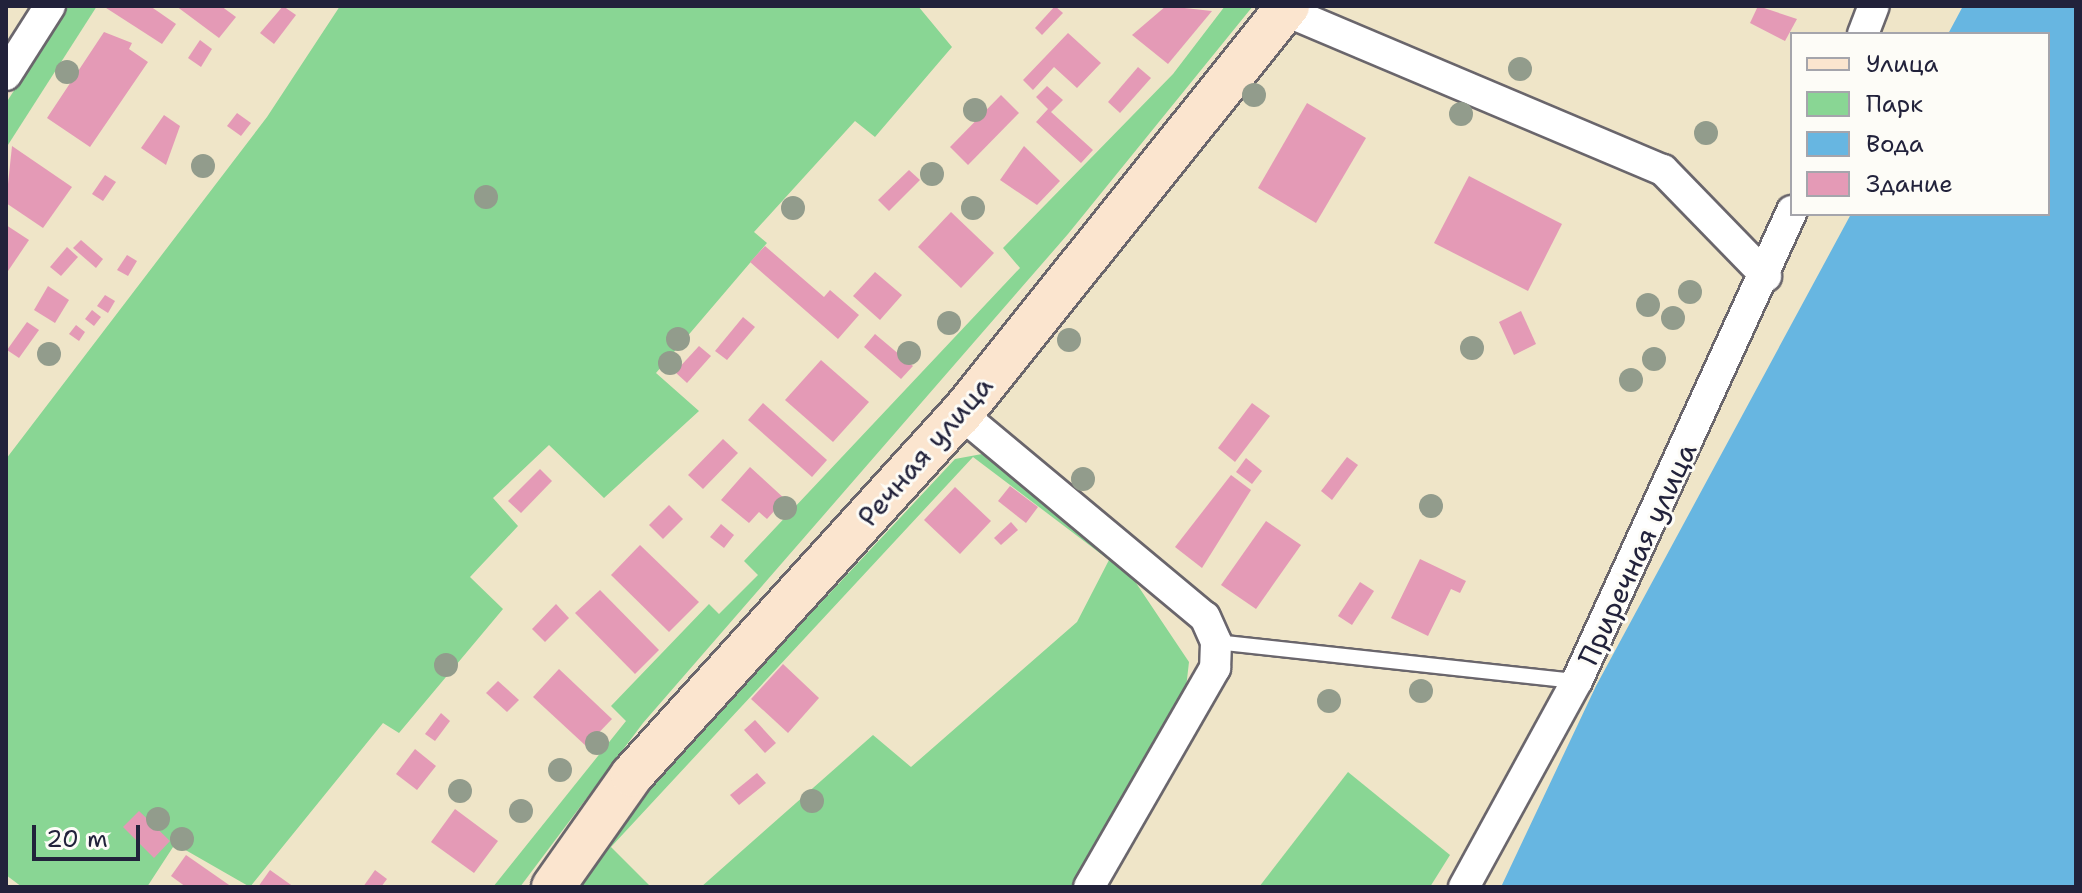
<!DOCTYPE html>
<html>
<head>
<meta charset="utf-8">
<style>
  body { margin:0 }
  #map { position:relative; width:2082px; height:893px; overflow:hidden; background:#efe5c8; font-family:"Shantell Sans",sans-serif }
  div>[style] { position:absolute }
  .green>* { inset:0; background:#89d694 }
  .water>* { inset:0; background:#67b6e1 }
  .building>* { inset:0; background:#e49ab6 }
  .roads { filter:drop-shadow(2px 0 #6a666c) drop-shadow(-2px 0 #6a666c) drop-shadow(0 2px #6a666c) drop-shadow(0 -2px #6a666c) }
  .lane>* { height:14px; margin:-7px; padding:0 7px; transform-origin:7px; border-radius:7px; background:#fff }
  .street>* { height:30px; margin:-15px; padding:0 15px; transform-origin:15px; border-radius:15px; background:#fff }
  .secondary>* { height:42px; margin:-21px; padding:0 21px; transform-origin:21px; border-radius:21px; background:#fbe5cf }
  .trees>* { width:24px; height:24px; margin:-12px; border-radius:50%; background:#929c8c }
  span { translate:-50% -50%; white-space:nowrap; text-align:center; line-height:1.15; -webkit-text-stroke:6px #fdfcf7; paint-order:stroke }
  .street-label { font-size:28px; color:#22223b }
  .frame { position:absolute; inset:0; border:8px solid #22223b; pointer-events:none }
  .legend { position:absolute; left:1790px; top:32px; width:260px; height:184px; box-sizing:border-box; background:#fdfcf7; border:2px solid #a5a5ac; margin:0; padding:10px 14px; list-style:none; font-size:24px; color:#22223b }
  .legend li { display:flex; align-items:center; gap:16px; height:40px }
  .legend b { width:40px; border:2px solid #a5a5ac }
  .scale { position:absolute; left:32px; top:825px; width:108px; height:36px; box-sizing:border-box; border:4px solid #22223b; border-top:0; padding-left:10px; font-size:24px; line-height:28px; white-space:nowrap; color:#22223b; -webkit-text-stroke:6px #fdfcf7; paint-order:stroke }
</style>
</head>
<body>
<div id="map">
  <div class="green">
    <div style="clip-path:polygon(68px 6px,97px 6px,6px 148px,6px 103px)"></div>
    <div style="clip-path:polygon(340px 6px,918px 6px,952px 47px,875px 137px,855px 121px,754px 232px,767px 243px,656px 373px,699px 411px,604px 498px,549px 445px,493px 498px,518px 526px,470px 577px,503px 609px,399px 733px,383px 723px,250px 887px,175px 844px,147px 887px,22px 887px,6px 875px,6px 459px,267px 117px)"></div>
    <div style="clip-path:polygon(1225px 6px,1253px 6px,1068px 234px,643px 723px,520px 887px,493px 887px,626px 721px,611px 706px,709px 604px,719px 614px,758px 575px,744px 561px,1020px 268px,1003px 248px,1173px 74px)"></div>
    <div style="clip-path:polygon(982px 454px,1122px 562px,1189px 662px,1186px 688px,1074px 887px,701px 887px,873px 735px,911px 767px,1077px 622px,1109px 560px,973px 457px,611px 847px,651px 887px,580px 887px,635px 802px,955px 459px)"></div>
    <div style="clip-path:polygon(1348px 772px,1450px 855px,1430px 887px,1259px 887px)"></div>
  </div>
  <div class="water">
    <div style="clip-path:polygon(1963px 6px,2076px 6px,2076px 887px,1501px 887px,1596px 686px,1851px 214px,2048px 214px,2048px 34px,1948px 34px)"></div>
  </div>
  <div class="building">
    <div style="clip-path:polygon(103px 6px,150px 6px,176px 24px,162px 44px)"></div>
    <div style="clip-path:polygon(176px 6px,221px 6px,236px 17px,219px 38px)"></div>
    <div style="clip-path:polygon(283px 6px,296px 15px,274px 44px,260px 33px)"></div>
    <div style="clip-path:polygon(1055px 6px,1063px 13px,1042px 35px,1035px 28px)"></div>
    <div style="clip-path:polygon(1166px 6px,1212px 11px,1168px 64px,1132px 35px)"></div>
    <div style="clip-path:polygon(1758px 6px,1797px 19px,1785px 41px,1750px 23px)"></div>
    <div style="clip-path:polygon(104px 32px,132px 43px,129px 49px,148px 62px,90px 147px,47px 118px)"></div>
    <div style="clip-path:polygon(1068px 33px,1101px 63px,1077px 88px,1054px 67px,1033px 90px,1023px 80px)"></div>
    <div style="clip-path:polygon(200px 40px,212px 49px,201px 67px,188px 58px)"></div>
    <div style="clip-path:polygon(1138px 67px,1151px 78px,1120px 113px,1108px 102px)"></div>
    <div style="clip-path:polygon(1047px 86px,1063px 100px,1051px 112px,1093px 150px,1081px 163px,1036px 122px,1048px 109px,1036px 97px)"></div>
    <div style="clip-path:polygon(1001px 95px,1019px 113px,968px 165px,950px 147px)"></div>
    <div style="clip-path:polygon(1307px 103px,1366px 138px,1316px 223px,1258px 188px)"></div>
    <div style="clip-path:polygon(237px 113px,251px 123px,241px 136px,227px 126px)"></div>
    <div style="clip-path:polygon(164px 115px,180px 126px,166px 165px,141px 148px)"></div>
    <div style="clip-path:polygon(12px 146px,72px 187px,43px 228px,6px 203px)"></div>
    <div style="clip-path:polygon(1024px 146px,1060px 181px,1037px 205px,1000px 180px)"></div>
    <div style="clip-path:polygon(909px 170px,920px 180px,889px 211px,878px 200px)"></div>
    <div style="clip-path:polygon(105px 175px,116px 182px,103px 201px,92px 194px)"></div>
    <div style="clip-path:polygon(1469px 176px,1562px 224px,1528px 291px,1434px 243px)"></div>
    <div style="clip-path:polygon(951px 212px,994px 253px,961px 288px,918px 247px)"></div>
    <div style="clip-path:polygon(6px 225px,29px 240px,6px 274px)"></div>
    <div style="clip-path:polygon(81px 240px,103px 259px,96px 268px,73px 248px)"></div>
    <div style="clip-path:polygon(765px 246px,824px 297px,830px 290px,859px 315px,838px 339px,750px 262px)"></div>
    <div style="clip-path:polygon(67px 247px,78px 257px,61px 276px,50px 267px)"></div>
    <div style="clip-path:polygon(127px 255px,137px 261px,128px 276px,117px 270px)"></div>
    <div style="clip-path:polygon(875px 272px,902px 295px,880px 320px,853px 296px)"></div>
    <div style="clip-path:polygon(48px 286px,69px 300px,55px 323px,34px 310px)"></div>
    <div style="clip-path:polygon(105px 295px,115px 301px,108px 313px,97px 306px)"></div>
    <div style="clip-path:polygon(92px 310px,101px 317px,94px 326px,85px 319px)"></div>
    <div style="clip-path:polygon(1521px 311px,1536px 344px,1514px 355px,1499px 322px)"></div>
    <div style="clip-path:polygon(743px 317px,755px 327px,727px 360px,715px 351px)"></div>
    <div style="clip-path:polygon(27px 322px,39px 330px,19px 358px,7px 350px)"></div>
    <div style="clip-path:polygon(76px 325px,85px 332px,79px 341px,69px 334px)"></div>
    <div style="clip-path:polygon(875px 334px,913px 366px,901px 379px,864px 347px)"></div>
    <div style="clip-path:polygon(699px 346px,711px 356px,687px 383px,675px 372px)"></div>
    <div style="clip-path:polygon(821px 360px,869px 402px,833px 442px,785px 400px)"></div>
    <div style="clip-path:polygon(763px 403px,827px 460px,812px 477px,748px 420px)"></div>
    <div style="clip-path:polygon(1252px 403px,1270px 416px,1235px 462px,1218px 448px)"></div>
    <div style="clip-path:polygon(723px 439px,738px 453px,703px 489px,688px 475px)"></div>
    <div style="clip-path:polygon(1347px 457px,1358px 465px,1332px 500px,1321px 491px)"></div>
    <div style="clip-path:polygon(1246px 458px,1262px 471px,1252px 484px,1236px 472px)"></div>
    <div style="clip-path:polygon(750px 467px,785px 499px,767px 519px,759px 512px,749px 523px,721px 500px)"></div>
    <div style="clip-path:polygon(540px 469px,552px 481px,521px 513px,508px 501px)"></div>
    <div style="clip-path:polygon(1231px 475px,1251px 490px,1202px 568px,1175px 547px)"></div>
    <div style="clip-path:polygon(1010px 486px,1038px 507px,1026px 523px,998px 501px)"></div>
    <div style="clip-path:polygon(955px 487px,991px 521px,960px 554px,924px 520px)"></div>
    <div style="clip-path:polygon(669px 505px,683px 519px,663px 539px,649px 525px)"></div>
    <div style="clip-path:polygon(1266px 521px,1301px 545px,1256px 609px,1221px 585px)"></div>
    <div style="clip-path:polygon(1011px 522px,1018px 530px,1001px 545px,994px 538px)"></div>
    <div style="clip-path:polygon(721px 524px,734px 535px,724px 548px,710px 537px)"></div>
    <div style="clip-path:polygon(640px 545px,699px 602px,669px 632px,611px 575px)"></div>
    <div style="clip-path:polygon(1420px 559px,1466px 581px,1460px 593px,1451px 589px,1428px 636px,1391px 618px)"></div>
    <div style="clip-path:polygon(1360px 582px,1374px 591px,1352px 625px,1338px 616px)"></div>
    <div style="clip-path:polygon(600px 590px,659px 650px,635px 674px,575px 613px)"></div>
    <div style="clip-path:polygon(556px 604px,569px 618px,545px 642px,532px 629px)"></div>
    <div style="clip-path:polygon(783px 664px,819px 698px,788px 733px,751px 699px)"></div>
    <div style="clip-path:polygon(559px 669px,612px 719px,586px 746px,533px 697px)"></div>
    <div style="clip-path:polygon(498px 681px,519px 700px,507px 712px,486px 693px)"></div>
    <div style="clip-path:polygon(441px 713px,450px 721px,435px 741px,425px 734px)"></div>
    <div style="clip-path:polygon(755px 720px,776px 743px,765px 753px,744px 730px)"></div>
    <div style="clip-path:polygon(415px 749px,436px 766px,417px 790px,396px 774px)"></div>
    <div style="clip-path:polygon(757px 773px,766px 783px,739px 805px,730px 795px)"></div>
    <div style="clip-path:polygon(455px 809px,498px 841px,474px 873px,431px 842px)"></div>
    <div style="clip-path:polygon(139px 811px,170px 841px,154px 858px,123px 827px)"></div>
    <div style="clip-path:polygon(186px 855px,232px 887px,186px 887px,171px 876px)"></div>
    <div style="clip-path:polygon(270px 870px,294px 887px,258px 887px)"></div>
    <div style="clip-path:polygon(375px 870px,387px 879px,381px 887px,363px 887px)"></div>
  </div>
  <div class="roads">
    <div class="lane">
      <div style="left:1216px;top:642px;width:363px;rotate:6.2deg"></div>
    </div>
    <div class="street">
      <div style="left:1286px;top:11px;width:409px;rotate:22.9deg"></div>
      <div style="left:1663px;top:170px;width:148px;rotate:45.8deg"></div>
      <div style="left:1863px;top:34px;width:30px;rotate:-69deg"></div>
      <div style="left:6px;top:75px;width:82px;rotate:-57.5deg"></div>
      <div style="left:961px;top:414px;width:317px;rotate:39.8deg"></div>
      <div style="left:1205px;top:617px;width:27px;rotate:66deg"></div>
      <div style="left:1216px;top:642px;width:26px;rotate:92deg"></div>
      <div style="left:1215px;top:668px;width:253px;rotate:119.9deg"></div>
      <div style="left:1464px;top:887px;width:235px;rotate:-61.3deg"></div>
      <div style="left:1577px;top:681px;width:517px;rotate:-65.42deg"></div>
    </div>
    <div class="secondary">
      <div style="left:553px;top:887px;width:137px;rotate:-54.8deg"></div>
      <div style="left:632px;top:775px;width:488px;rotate:-47.7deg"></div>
      <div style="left:961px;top:414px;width:523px;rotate:-51.29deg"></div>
    </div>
  </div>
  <div class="trees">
    <div style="left:1520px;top:69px"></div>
    <div style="left:67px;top:72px"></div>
    <div style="left:1254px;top:95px"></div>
    <div style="left:975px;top:110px"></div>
    <div style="left:1461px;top:114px"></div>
    <div style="left:1706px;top:133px"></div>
    <div style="left:203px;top:166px"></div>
    <div style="left:932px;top:174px"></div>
    <div style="left:486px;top:197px"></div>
    <div style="left:793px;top:208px"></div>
    <div style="left:973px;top:208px"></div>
    <div style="left:1690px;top:292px"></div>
    <div style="left:1648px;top:305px"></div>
    <div style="left:1673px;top:318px"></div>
    <div style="left:949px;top:323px"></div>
    <div style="left:678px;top:339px"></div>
    <div style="left:1069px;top:340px"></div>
    <div style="left:1472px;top:348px"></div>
    <div style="left:909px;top:353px"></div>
    <div style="left:49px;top:354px"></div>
    <div style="left:1654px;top:359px"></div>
    <div style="left:670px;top:363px"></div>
    <div style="left:1631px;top:380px"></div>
    <div style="left:1083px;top:479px"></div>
    <div style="left:1431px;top:506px"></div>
    <div style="left:785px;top:508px"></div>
    <div style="left:446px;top:665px"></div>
    <div style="left:1421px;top:691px"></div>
    <div style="left:1329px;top:701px"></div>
    <div style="left:597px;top:743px"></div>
    <div style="left:560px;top:770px"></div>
    <div style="left:460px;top:791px"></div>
    <div style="left:812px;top:801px"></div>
    <div style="left:521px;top:811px"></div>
    <div style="left:158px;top:819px"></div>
    <div style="left:182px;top:839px"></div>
  </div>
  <div class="street-label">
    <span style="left:925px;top:451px;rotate:-49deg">Речная улица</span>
    <span style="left:1637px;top:554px;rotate:-65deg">Приречная улица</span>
  </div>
  <div class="frame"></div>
  <ul class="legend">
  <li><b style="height:10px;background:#fbe5cf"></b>Улица</li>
  <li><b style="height:22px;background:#89d694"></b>Парк</li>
  <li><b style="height:22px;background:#67b6e1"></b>Вода</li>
  <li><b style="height:22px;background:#e49ab6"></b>Здание</li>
  </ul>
  <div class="scale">20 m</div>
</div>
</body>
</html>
